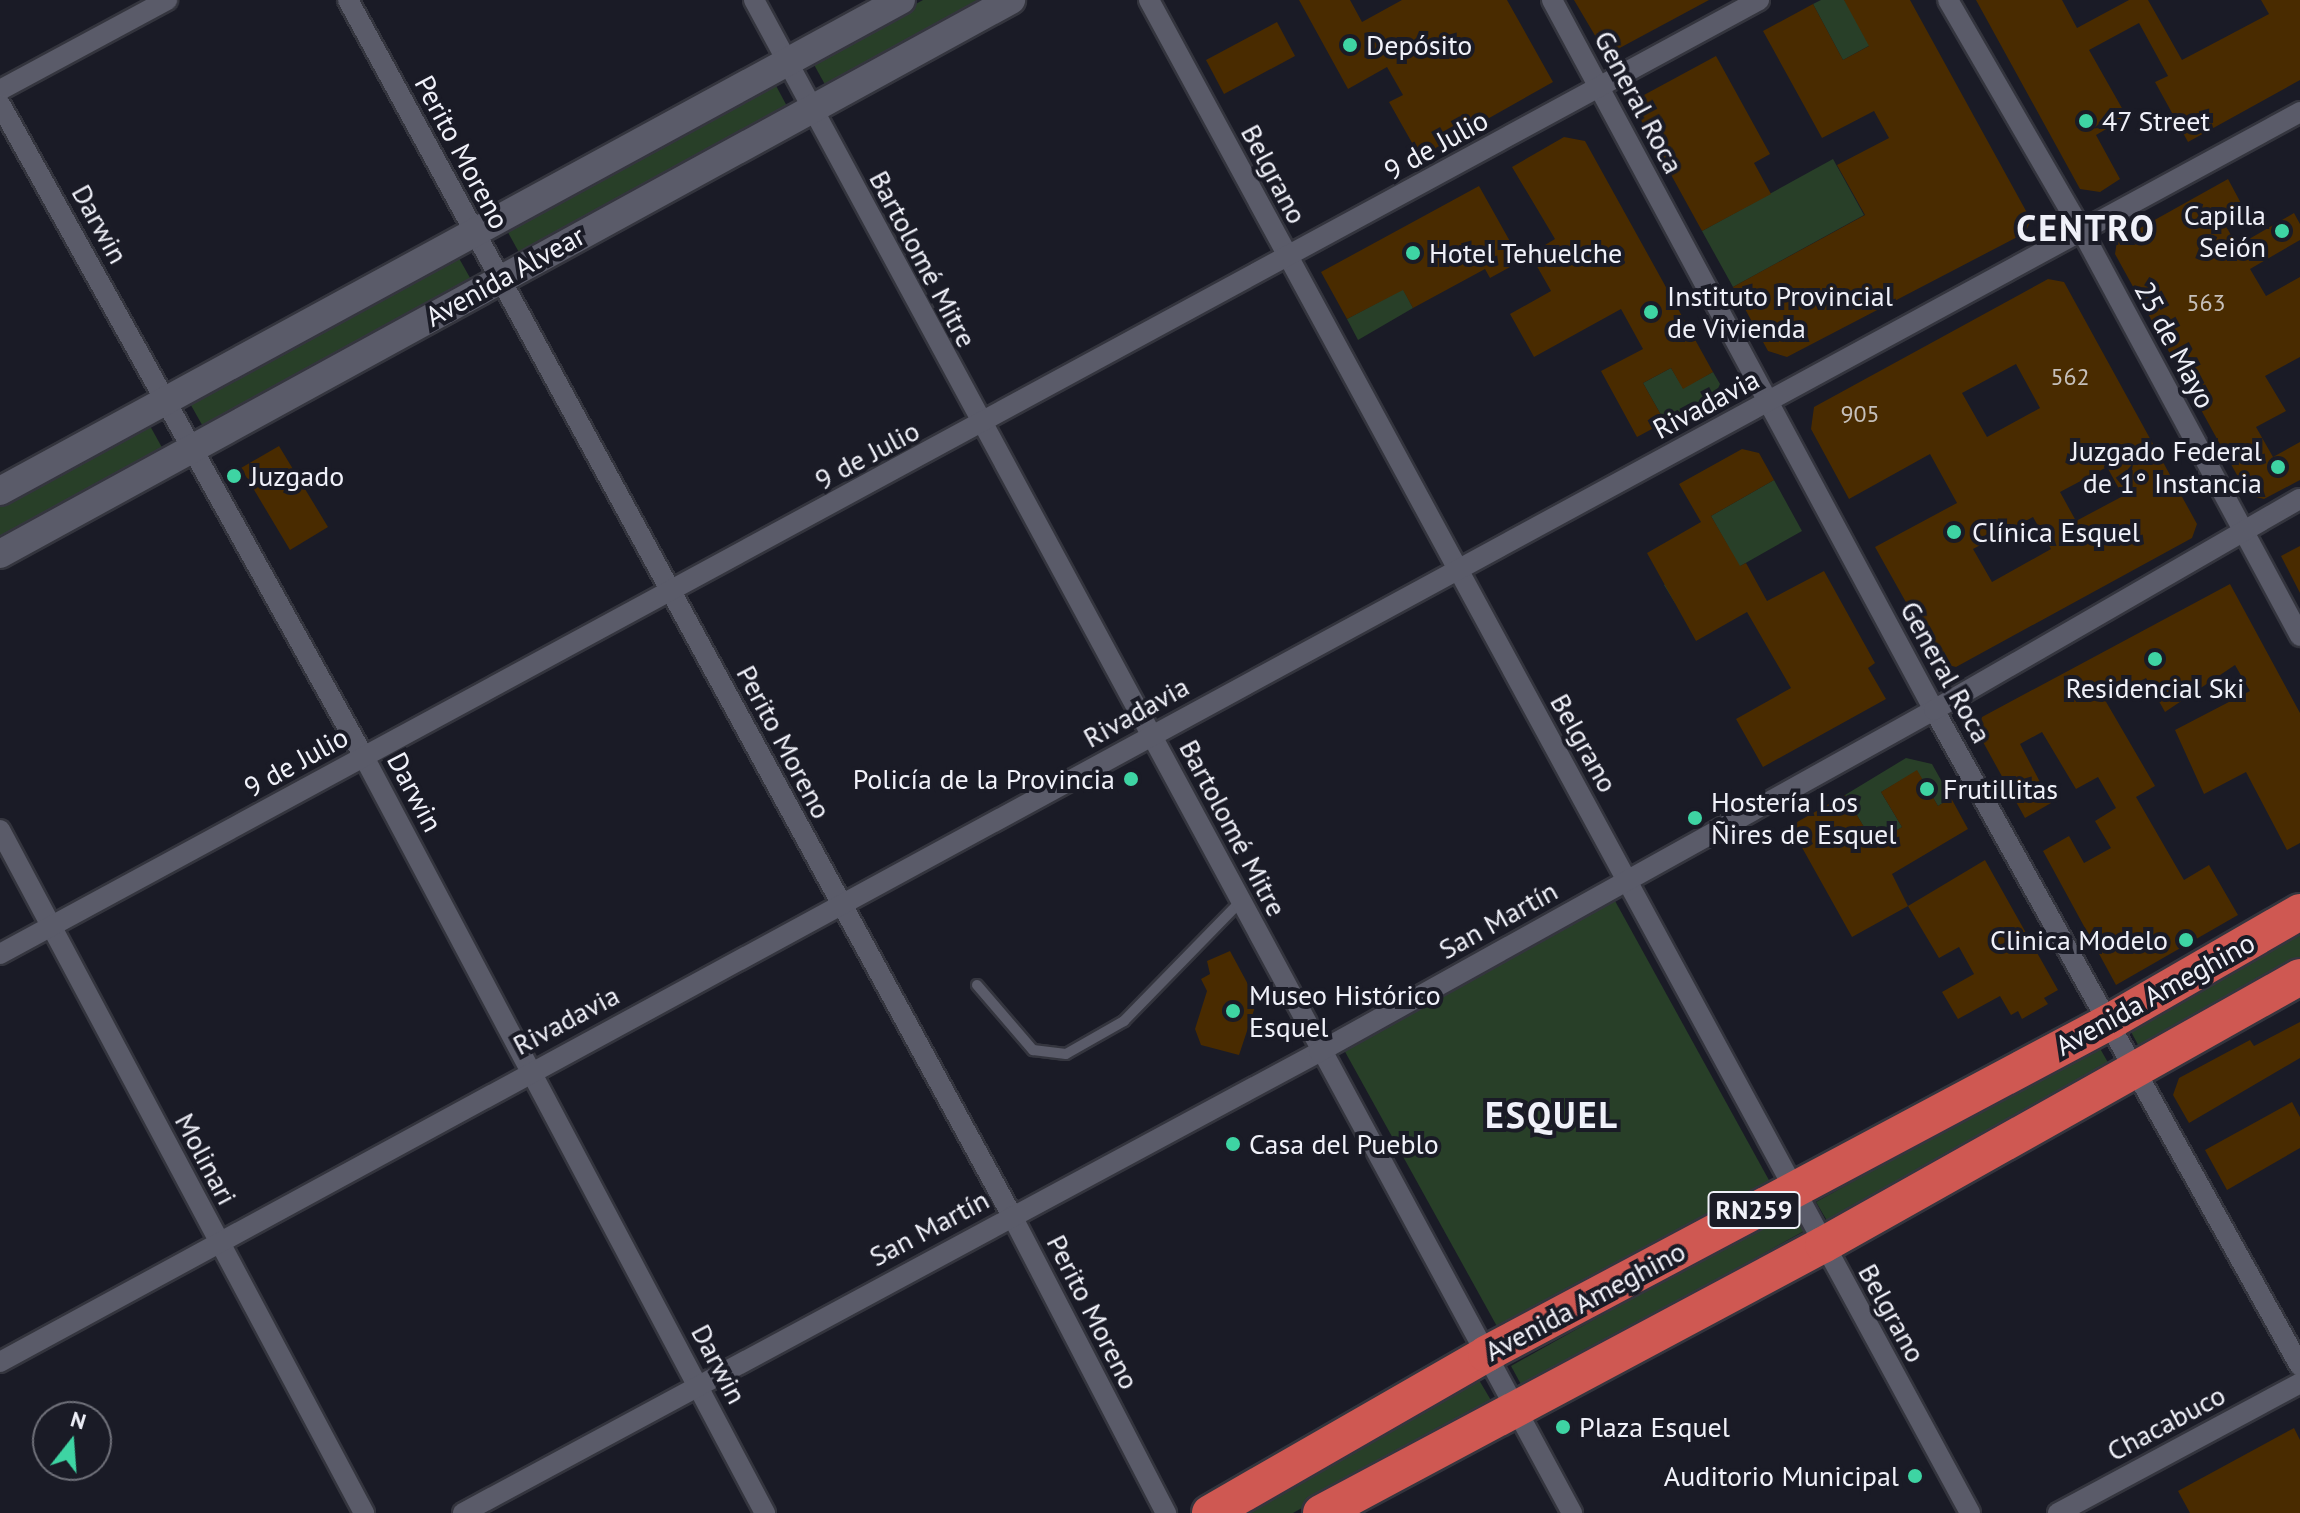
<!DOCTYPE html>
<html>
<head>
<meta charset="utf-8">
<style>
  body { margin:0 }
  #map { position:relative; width:2300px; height:1513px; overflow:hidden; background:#1a1b26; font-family:"PT Sans",sans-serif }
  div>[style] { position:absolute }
  .green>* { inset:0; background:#283f28 }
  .building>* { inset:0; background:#492b00 }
  .roads { filter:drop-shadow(2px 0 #34353e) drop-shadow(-2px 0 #34353e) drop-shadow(0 2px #34353e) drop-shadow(0 -2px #34353e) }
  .lane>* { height:10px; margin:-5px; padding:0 5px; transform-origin:5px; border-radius:5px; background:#5a5b69 }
  .street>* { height:20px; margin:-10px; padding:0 10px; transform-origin:10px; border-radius:10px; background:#5a5b69 }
  .secondary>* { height:28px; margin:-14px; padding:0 14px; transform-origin:14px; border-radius:14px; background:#5a5b69 }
  .highway>* { height:36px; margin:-18px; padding:0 18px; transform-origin:18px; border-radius:18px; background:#cf5852 }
  .dots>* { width:22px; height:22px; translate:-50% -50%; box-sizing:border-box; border:4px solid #1a1b26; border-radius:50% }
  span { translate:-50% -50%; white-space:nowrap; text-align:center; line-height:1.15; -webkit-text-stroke:8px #1a1b26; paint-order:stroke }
  .number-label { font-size:24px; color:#c6c0bb }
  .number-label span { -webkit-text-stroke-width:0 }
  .shield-label span { padding:2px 6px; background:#1a1b26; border:2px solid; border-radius:6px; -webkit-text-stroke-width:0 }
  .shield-label { font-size:26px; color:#f0f1f9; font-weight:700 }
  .poi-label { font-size:28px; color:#f0f1f9 }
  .left { translate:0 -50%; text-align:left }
  .right { translate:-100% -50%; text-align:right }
  .street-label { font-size:28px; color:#f0f1f9 }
  .district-label { font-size:36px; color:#f0f1f9; font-weight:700; letter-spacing:2px }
  .north { position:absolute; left:32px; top:1401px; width:80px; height:80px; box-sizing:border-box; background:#1a1b26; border:2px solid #70717a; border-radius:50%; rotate:17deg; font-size:22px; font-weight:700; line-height:32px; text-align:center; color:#f0f1f9 }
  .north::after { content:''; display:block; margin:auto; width:28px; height:36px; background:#3ed4a3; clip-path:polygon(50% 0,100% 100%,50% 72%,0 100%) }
</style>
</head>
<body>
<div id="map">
  <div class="green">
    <div style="clip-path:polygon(923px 0,994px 0,828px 90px,812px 61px)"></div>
    <div style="clip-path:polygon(1821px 0,1844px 0,1885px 37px,1843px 60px,1813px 4px)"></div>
    <div style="clip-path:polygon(773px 80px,789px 110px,521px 256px,505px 227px)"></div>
    <div style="clip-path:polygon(1833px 159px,1864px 215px,1733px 287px,1702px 231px)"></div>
    <div style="clip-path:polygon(456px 253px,473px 283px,205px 430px,188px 400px)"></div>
    <div style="clip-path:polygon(1403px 289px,1413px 308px,1358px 340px,1347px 319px)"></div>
    <div style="clip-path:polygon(1671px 368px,1683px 388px,1713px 372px,1720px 384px,1715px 395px,1665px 422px,1643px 383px)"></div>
    <div style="clip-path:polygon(149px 424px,165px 453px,0 544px,0 505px)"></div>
    <div style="clip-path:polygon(1774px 480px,1802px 531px,1675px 603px,1664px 585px,1729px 548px,1711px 516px)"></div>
    <div style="clip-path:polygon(1906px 758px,1932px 764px,1951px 798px,1938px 806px,1917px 771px,1881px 792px,1902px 827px,1874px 844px,1845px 795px)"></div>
    <div style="clip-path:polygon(1609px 890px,1770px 1182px,1499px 1330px,1338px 1039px)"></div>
    <div style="clip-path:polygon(2300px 935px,2300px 963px,2142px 1052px,2130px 1030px)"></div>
    <div style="clip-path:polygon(2098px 1045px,2110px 1066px,1829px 1224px,1816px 1202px)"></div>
    <div style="clip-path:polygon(1791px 1209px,1804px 1231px,1523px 1388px,1511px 1366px)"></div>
    <div style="clip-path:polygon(1479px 1380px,1492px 1402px,1293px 1513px,1242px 1513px)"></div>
  </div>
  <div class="building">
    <div style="clip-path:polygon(1299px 0,1350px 0,1362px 22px,1402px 0,1507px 0,1553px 82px,1420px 157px,1389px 102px,1403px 95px,1387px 67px,1348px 89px)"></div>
    <div style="clip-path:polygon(1574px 0,1709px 0,1616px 50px,1600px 44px)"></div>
    <div style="clip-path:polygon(1844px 0,1910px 0,2031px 220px,2025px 233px,1787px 357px,1768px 351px,1733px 287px,1865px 215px,1837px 165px,1889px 138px,1874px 111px,1822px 138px,1763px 31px,1813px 4px,1843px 60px,1869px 46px)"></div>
    <div style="clip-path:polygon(1976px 0,2062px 0,2077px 28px,2129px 0,2148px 0,2182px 60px,2269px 14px,2261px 0,2300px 0,2300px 80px,2188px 142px,2155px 82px,2168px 76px,2139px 23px,2089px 50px,2127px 117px,2096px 135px,2120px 179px,2100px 192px,2080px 189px)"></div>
    <div style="clip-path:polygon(1277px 22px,1295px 56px,1224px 94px,1206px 60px)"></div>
    <div style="clip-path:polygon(1716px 56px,1770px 154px,1754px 163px,1771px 194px,1702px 231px,1631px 102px)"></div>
    <div style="clip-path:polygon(1564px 137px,1585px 141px,1713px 372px,1683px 389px,1671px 368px,1643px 383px,1665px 422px,1637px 437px,1601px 371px,1643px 349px,1621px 309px,1534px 357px,1510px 314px,1551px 291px,1530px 254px,1555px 239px,1512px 167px)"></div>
    <div style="clip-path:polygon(2228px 179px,2243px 207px,2222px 219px,2237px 246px,2294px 213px,2300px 224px,2300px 240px,2250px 269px,2266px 296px,2300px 277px,2300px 357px,2265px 376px,2286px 411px,2256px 427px,2273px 457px,2300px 442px,2300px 480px,2264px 499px,2248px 495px,2115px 254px,2117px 241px)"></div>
    <div style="clip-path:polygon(1479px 186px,1521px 261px,1490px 278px,1485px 269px,1413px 308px,1403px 290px,1347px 319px,1321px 272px)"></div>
    <div style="clip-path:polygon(evenodd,2048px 279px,2064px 282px,2197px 524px,2192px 538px,1956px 667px,1940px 663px,1875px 547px,1957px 503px,1930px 454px,1849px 499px,1811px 429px,1814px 407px,2048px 279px,2016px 364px,2040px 408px,1987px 437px,1962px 393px,2016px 364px,2048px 279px,2107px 467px,2123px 496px,2076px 521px,2060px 492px,2107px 467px,2048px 279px,2033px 517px,2051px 549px,1992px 582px,1973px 549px,2033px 517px)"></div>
    <div style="clip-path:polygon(279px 446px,328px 527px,290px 550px,241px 468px)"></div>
    <div style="clip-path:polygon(1742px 449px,1759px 453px,1774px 480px,1711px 516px,1740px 566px,1746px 563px,1767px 601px,1824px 571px,1875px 663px,1868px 668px,1886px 699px,1763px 767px,1736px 719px,1791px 688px,1747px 612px,1696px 641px,1647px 553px,1701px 522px,1679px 484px)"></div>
    <div style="clip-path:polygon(2300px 546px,2300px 593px,2281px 556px)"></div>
    <div style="clip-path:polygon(2230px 584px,2300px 713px,2300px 843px,2287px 850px,2246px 772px,2204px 794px,2175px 730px,2250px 691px,2235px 665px,2165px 712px,2146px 678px,2105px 700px,2155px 786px,2136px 797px,2184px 880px,2209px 865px,2238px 915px,2116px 985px,2043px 851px,2069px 836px,2084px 863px,2111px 848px,2095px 821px,2116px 808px,2098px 777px,2076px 789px,2042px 732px,2020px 744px,2051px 803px,2025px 818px,1978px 733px,1982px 717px)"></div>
    <div style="clip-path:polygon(1917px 770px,1938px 806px,1951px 798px,1968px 829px,1892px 874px,1908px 906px,1852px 937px,1790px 826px,1845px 795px,1874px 844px,1902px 827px,1881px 792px)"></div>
    <div style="clip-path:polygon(1985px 860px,2058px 990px,2044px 998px,2048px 1004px,2022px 1019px,2018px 1011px,2011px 1015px,2000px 996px,1958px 1019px,1942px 992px,1974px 974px,1959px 947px,1939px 958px,1908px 906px)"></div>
    <div style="clip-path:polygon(1230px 951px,1257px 1001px,1239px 1055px,1201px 1045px,1195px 1029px,1207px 991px,1201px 979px,1210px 974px,1207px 961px)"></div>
    <div style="clip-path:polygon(2300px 1022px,2300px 1058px,2189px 1123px,2173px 1095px,2179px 1078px,2250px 1040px,2254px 1046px)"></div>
    <div style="clip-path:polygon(2292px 1102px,2300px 1117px,2300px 1148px,2227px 1190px,2205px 1150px)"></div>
    <div style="clip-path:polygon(2294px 1428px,2300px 1440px,2300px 1513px,2190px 1513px,2178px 1491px)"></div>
  </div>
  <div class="roads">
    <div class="lane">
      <div style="left:977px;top:985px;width:86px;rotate:49.3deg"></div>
      <div style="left:1033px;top:1050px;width:33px;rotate:7deg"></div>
      <div style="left:1066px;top:1054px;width:67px;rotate:-29.6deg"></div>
      <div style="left:1124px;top:1021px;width:166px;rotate:-45.7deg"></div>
    </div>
    <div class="street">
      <div style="left:348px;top:0;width:1385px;rotate:61.36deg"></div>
      <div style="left:1012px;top:1216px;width:335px;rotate:62.6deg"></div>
      <div style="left:754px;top:0;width:1720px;rotate:61.6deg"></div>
      <div style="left:1149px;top:0;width:1721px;rotate:61.51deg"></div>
      <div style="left:1552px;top:0;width:806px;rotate:61.72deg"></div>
      <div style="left:1934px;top:710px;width:751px;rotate:60.84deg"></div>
      <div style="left:1948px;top:0;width:267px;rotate:59.9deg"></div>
      <div style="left:2082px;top:231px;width:460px;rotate:61.7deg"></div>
      <div style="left:0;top:90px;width:190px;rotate:-28.3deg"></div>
      <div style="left:0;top:104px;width:748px;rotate:60.86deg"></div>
      <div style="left:364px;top:757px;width:856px;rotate:62.06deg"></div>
      <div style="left:0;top:830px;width:774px;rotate:61.94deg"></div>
      <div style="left:0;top:954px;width:2001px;rotate:-28.47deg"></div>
      <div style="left:0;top:1362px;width:2618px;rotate:-28.52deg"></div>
      <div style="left:463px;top:1513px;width:972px;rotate:-28.3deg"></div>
      <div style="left:1319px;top:1052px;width:704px;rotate:-29.08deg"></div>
      <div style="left:1934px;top:710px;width:422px;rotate:-30deg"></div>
      <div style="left:2058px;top:1513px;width:275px;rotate:-28.2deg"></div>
    </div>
    <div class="secondary">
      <div style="left:0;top:491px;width:1026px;rotate:-28.59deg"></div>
      <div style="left:0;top:554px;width:1153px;rotate:-28.72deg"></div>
    </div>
    <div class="highway">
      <div style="left:1210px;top:1513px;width:319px;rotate:-29.9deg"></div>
      <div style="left:1486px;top:1354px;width:708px;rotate:-28.05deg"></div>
      <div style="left:2111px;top:1021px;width:218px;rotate:-30deg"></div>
      <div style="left:1321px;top:1513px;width:569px;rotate:-28.1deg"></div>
      <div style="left:1823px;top:1245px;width:547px;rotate:-29.33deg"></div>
    </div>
  </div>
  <div class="dots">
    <div style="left:1350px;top:45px;background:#3ed4a3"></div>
    <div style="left:2086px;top:121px;background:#3ed4a3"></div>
    <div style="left:2282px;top:231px;background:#3ed4a3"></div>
    <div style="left:1413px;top:253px;background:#3ed4a3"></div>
    <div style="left:1651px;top:312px;background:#3ed4a3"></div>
    <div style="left:2278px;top:467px;background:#3ed4a3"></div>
    <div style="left:234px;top:476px;background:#3ed4a3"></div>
    <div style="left:1954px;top:532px;background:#3ed4a3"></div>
    <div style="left:2155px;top:659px;background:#3ed4a3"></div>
    <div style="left:1131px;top:779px;background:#3ed4a3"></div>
    <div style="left:1927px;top:789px;background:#3ed4a3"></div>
    <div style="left:1695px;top:818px;background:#3ed4a3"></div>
    <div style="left:2186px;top:940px;background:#3ed4a3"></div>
    <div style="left:1233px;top:1011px;background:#3ed4a3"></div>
    <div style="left:1233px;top:1144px;background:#3ed4a3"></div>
    <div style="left:1563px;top:1427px;background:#3ed4a3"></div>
    <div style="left:1915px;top:1476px;background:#3ed4a3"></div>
  </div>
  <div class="number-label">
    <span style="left:2206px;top:303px">563</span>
    <span style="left:2070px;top:377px">562</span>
    <span style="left:1860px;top:414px">905</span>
  </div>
  <div class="shield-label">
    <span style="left:1754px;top:1210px">RN259</span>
  </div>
  <div class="poi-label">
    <span class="left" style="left:1366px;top:45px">Depósito</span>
    <span class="left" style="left:2102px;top:121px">47 Street</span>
    <span class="right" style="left:2266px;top:231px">Capilla<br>Seión</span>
    <span class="left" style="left:1429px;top:253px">Hotel Tehuelche</span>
    <span class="left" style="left:1667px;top:312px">Instituto Provincial<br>de Vivienda</span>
    <span class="right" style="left:2262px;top:467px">Juzgado Federal<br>de 1° Instancia</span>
    <span class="left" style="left:250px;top:476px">Juzgado</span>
    <span class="left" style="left:1972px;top:532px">Clínica Esquel</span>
    <span style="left:2155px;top:688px">Residencial Ski</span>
    <span class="right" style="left:1115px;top:779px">Policía de la Provincia</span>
    <span class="left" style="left:1943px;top:789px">Frutillitas</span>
    <span class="left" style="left:1711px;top:818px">Hostería Los<br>Ñires de Esquel</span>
    <span class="right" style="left:2168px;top:940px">Clinica Modelo</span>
    <span class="left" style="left:1249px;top:1011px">Museo Histórico<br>Esquel</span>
    <span class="left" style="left:1249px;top:1144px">Casa del Pueblo</span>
    <span class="left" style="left:1579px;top:1427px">Plaza Esquel</span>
    <span class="right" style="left:1899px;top:1476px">Auditorio Municipal</span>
  </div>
  <div class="street-label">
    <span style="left:1639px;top:102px;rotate:62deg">General Roca</span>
    <span style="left:1436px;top:145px;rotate:-29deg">9 de Julio</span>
    <span style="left:462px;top:152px;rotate:62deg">Perito Moreno</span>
    <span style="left:1274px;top:174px;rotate:62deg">Belgrano</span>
    <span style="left:100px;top:224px;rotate:61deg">Darwin</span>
    <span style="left:923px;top:259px;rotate:62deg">Bartolomé Mitre</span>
    <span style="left:505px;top:276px;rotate:-29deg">Avenida Alvear</span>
    <span style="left:2175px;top:345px;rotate:62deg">25 de Mayo</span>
    <span style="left:1706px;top:404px;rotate:-28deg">Rivadavia</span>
    <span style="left:867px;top:455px;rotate:-28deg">9 de Julio</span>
    <span style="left:1946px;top:672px;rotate:61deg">General Roca</span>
    <span style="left:1136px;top:712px;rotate:-29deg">Rivadavia</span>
    <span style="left:784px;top:742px;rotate:62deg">Perito Moreno</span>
    <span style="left:1584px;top:743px;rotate:61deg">Belgrano</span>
    <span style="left:296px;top:762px;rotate:-29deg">9 de Julio</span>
    <span style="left:415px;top:792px;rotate:62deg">Darwin</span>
    <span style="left:1233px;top:828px;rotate:62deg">Bartolomé Mitre</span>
    <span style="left:1498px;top:920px;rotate:-29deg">San Martín</span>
    <span style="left:2155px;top:994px;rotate:-29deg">Avenida Ameghino</span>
    <span style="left:566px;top:1020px;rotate:-28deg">Rivadavia</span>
    <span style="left:206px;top:1159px;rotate:62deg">Molinari</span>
    <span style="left:929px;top:1228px;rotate:-28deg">San Martín</span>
    <span style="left:1585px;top:1301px;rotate:-28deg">Avenida Ameghino</span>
    <span style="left:1093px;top:1312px;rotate:63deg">Perito Moreno</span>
    <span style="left:1892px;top:1313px;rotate:61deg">Belgrano</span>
    <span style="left:719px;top:1364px;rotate:62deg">Darwin</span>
    <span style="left:2166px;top:1423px;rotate:-28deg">Chacabuco</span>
  </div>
  <div class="district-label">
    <span style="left:2086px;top:228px">CENTRO</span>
    <span style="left:1552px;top:1115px">ESQUEL</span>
  </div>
  <div class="north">N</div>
</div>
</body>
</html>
